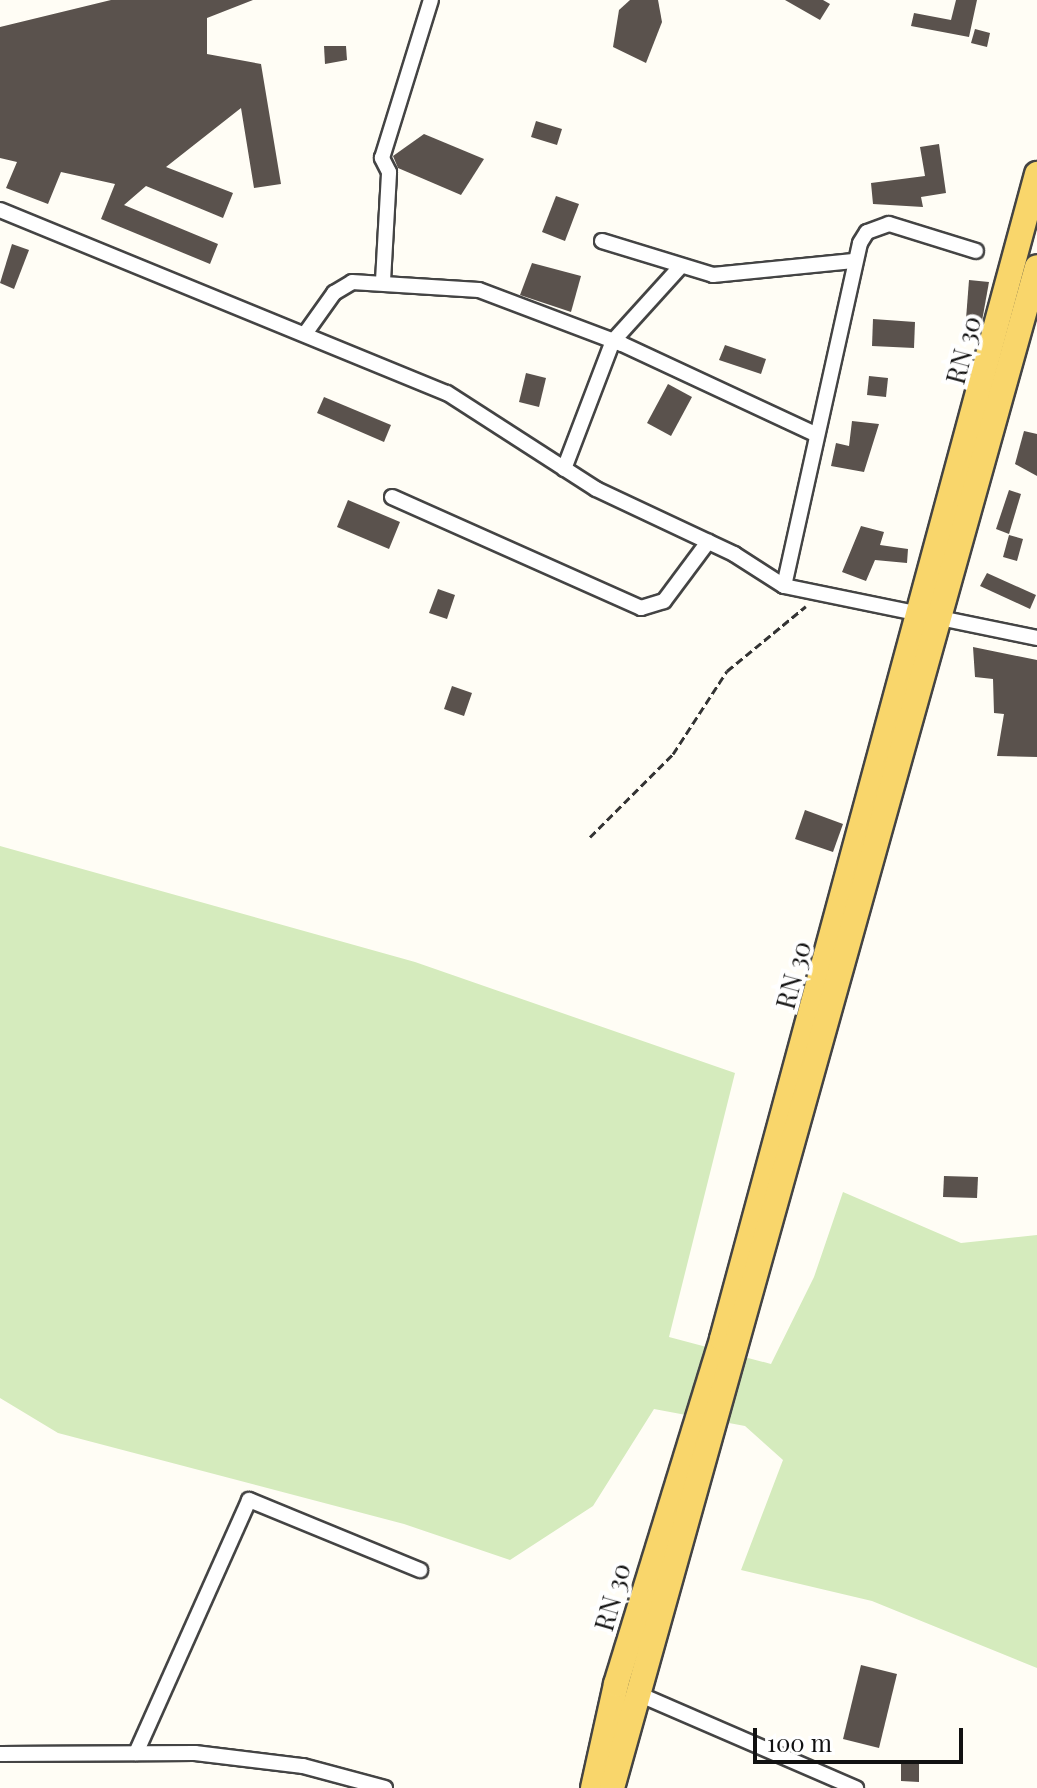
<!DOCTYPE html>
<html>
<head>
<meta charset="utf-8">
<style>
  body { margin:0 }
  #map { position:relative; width:1037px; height:1788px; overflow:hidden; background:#fffdf5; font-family:"Playfair Display",serif }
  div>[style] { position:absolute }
  .green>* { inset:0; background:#d5ebbd }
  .building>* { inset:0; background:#5a524d }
  .path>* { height:3px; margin-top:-1.5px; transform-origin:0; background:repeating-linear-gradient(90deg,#333 0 8px,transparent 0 12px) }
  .roads { filter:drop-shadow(2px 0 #444) drop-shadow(-2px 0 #444) drop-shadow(0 2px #444) drop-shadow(0 -2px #444) }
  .street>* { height:14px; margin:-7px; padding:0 7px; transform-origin:7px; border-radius:7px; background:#fff }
  .primary>* { height:24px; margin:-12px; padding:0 12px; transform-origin:12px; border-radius:12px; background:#f9d66b }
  span { translate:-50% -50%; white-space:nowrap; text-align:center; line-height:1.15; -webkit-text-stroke:8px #fff; paint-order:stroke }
  .street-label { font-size:26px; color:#111 }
  .scale { position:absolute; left:753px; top:1728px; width:210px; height:36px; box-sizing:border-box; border:4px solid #111; border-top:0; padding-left:10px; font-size:24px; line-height:28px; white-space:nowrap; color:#111; -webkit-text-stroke:6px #fff; paint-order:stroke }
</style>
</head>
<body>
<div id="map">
  <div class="green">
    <div style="clip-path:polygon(0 846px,415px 962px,735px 1073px,669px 1337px,771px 1364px,814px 1277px,843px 1192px,961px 1243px,1037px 1235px,1037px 1668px,872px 1601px,741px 1570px,783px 1460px,745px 1426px,654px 1409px,593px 1506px,510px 1560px,404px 1524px,58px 1433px,0 1398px)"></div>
  </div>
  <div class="building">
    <div style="clip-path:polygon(111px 0,253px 0,207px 18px,207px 54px,261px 64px,281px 184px,254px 188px,241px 108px,166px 167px,233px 193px,223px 218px,146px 186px,124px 205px,218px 244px,210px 264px,101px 219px,115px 184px,61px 172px,48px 204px,6px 188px,17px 162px,0 158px,0 27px)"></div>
    <div style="clip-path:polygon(630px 0,658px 0,662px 22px,646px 63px,613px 47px,619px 10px)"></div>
    <div style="clip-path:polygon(785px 0,823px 0,830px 4px,820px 20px)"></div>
    <div style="clip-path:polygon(956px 0,977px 0,969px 37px,911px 26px,914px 13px,951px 20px)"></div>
    <div style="clip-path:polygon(975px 29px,990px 33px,987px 47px,971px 43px)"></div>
    <div style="clip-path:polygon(324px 46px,346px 46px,347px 60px,325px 64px)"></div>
    <div style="clip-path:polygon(536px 121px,562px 129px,557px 145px,531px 137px)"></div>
    <div style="clip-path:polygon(424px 134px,484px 159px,461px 195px,398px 168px,393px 156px)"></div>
    <div style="clip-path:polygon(939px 144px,946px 193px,921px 197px,923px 207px,873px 204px,871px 183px,925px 176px,920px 147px)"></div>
    <div style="clip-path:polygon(556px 196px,579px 204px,565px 241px,542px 232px)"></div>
    <div style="clip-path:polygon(12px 244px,29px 250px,14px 289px,0 283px)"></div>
    <div style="clip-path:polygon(532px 263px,581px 276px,571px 312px,520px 295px)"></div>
    <div style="clip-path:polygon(969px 280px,989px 282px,982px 321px,966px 319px)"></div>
    <div style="clip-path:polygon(873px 319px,915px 322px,914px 348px,872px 346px)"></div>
    <div style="clip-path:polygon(725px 345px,766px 359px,761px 374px,719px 360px)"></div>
    <div style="clip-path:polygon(526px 373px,546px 378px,539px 407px,519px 402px)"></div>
    <div style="clip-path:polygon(869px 376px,888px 378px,886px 397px,867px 395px)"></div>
    <div style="clip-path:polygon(668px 384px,692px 397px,671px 436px,647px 423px)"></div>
    <div style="clip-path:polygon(324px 397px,391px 425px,384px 442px,317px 413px)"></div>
    <div style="clip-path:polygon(852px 421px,879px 424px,864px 472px,831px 466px,836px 443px,849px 446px)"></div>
    <div style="clip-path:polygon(1024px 431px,1037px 434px,1037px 476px,1015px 464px)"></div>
    <div style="clip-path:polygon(1009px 490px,1021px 494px,1009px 534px,996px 529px)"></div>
    <div style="clip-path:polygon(348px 500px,400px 522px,389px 549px,337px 527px)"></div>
    <div style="clip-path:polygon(861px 526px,884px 532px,880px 545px,908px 549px,907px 563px,875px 560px,866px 581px,842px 572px)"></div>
    <div style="clip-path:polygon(1009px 535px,1023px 539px,1017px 561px,1003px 557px)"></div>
    <div style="clip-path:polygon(987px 573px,1036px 595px,1030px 609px,980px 586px)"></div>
    <div style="clip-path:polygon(438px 589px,455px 595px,447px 619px,429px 613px)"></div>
    <div style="clip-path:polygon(973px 647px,1037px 660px,1037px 757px,997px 756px,1004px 714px,994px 713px,993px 679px,975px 677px)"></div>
    <div style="clip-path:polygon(452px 686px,472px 693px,464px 716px,444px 709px)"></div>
    <div style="clip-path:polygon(805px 810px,843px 824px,833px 852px,795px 839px)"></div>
    <div style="clip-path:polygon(944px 1176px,978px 1177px,977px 1198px,943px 1197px)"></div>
    <div style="clip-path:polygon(861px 1665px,897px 1674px,879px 1748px,843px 1739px)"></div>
    <div style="clip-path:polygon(901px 1760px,919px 1761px,919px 1782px,901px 1781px)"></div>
  </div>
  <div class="path">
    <div style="left:590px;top:837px;width:117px;rotate:-45deg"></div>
    <div style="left:673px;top:754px;width:99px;rotate:-57deg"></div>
    <div style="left:727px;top:671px;width:102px;rotate:-39.4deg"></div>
  </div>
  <div class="roads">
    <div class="street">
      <div style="left:0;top:210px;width:483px;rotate:22.3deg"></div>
      <div style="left:447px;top:393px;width:177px;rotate:32.8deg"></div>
      <div style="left:596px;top:489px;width:153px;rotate:25.2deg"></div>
      <div style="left:734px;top:554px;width:59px;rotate:32.6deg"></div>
      <div style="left:784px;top:586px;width:258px;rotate:11.6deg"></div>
      <div style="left:602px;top:241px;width:116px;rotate:17deg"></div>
      <div style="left:713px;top:275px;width:141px;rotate:-5.7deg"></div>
      <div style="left:383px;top:281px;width:109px;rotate:-86.8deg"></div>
      <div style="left:389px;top:172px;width:16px;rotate:-117deg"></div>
      <div style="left:382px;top:158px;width:165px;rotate:-72.8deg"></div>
      <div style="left:307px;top:331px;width:47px;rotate:-54.6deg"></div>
      <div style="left:334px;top:293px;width:21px;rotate:-31deg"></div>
      <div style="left:352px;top:282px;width:127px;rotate:3.6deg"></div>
      <div style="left:479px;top:290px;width:153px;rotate:20.7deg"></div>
      <div style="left:622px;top:344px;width:211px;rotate:25deg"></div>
      <div style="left:564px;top:469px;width:137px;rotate:-69.1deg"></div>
      <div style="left:613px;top:341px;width:100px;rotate:-47.8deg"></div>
      <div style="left:392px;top:497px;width:273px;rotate:24deg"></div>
      <div style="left:641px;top:608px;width:24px;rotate:-17deg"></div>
      <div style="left:664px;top:601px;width:74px;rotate:-53.3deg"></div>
      <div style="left:784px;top:586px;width:351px;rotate:-77.5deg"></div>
      <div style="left:860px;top:243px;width:13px;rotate:-58deg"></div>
      <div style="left:867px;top:232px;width:23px;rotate:-20deg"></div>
      <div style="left:889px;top:224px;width:91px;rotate:17.2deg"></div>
      <div style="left:636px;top:1693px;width:240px;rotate:23.4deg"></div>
      <div style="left:136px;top:1753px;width:277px;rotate:-65.9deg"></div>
      <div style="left:249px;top:1500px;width:185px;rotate:22.3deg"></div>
      <div style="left:0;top:1754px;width:195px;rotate:-0.3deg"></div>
      <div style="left:195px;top:1753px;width:109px;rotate:6.9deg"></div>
      <div style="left:303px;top:1766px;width:85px;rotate:15deg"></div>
    </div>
    <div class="primary">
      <div style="left:593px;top:1788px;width:107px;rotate:-77.5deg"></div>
      <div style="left:616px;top:1684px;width:361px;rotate:-72.9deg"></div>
      <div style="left:722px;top:1339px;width:1207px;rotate:-74.87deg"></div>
      <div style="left:612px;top:1788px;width:1579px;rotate:-74.39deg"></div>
    </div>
  </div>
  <div class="street-label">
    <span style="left:963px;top:350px;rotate:-75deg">RN 30</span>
    <span style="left:793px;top:975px;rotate:-75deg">RN 30</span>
    <span style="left:612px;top:1597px;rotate:-74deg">RN 30</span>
  </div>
  <div class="scale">100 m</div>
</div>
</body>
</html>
